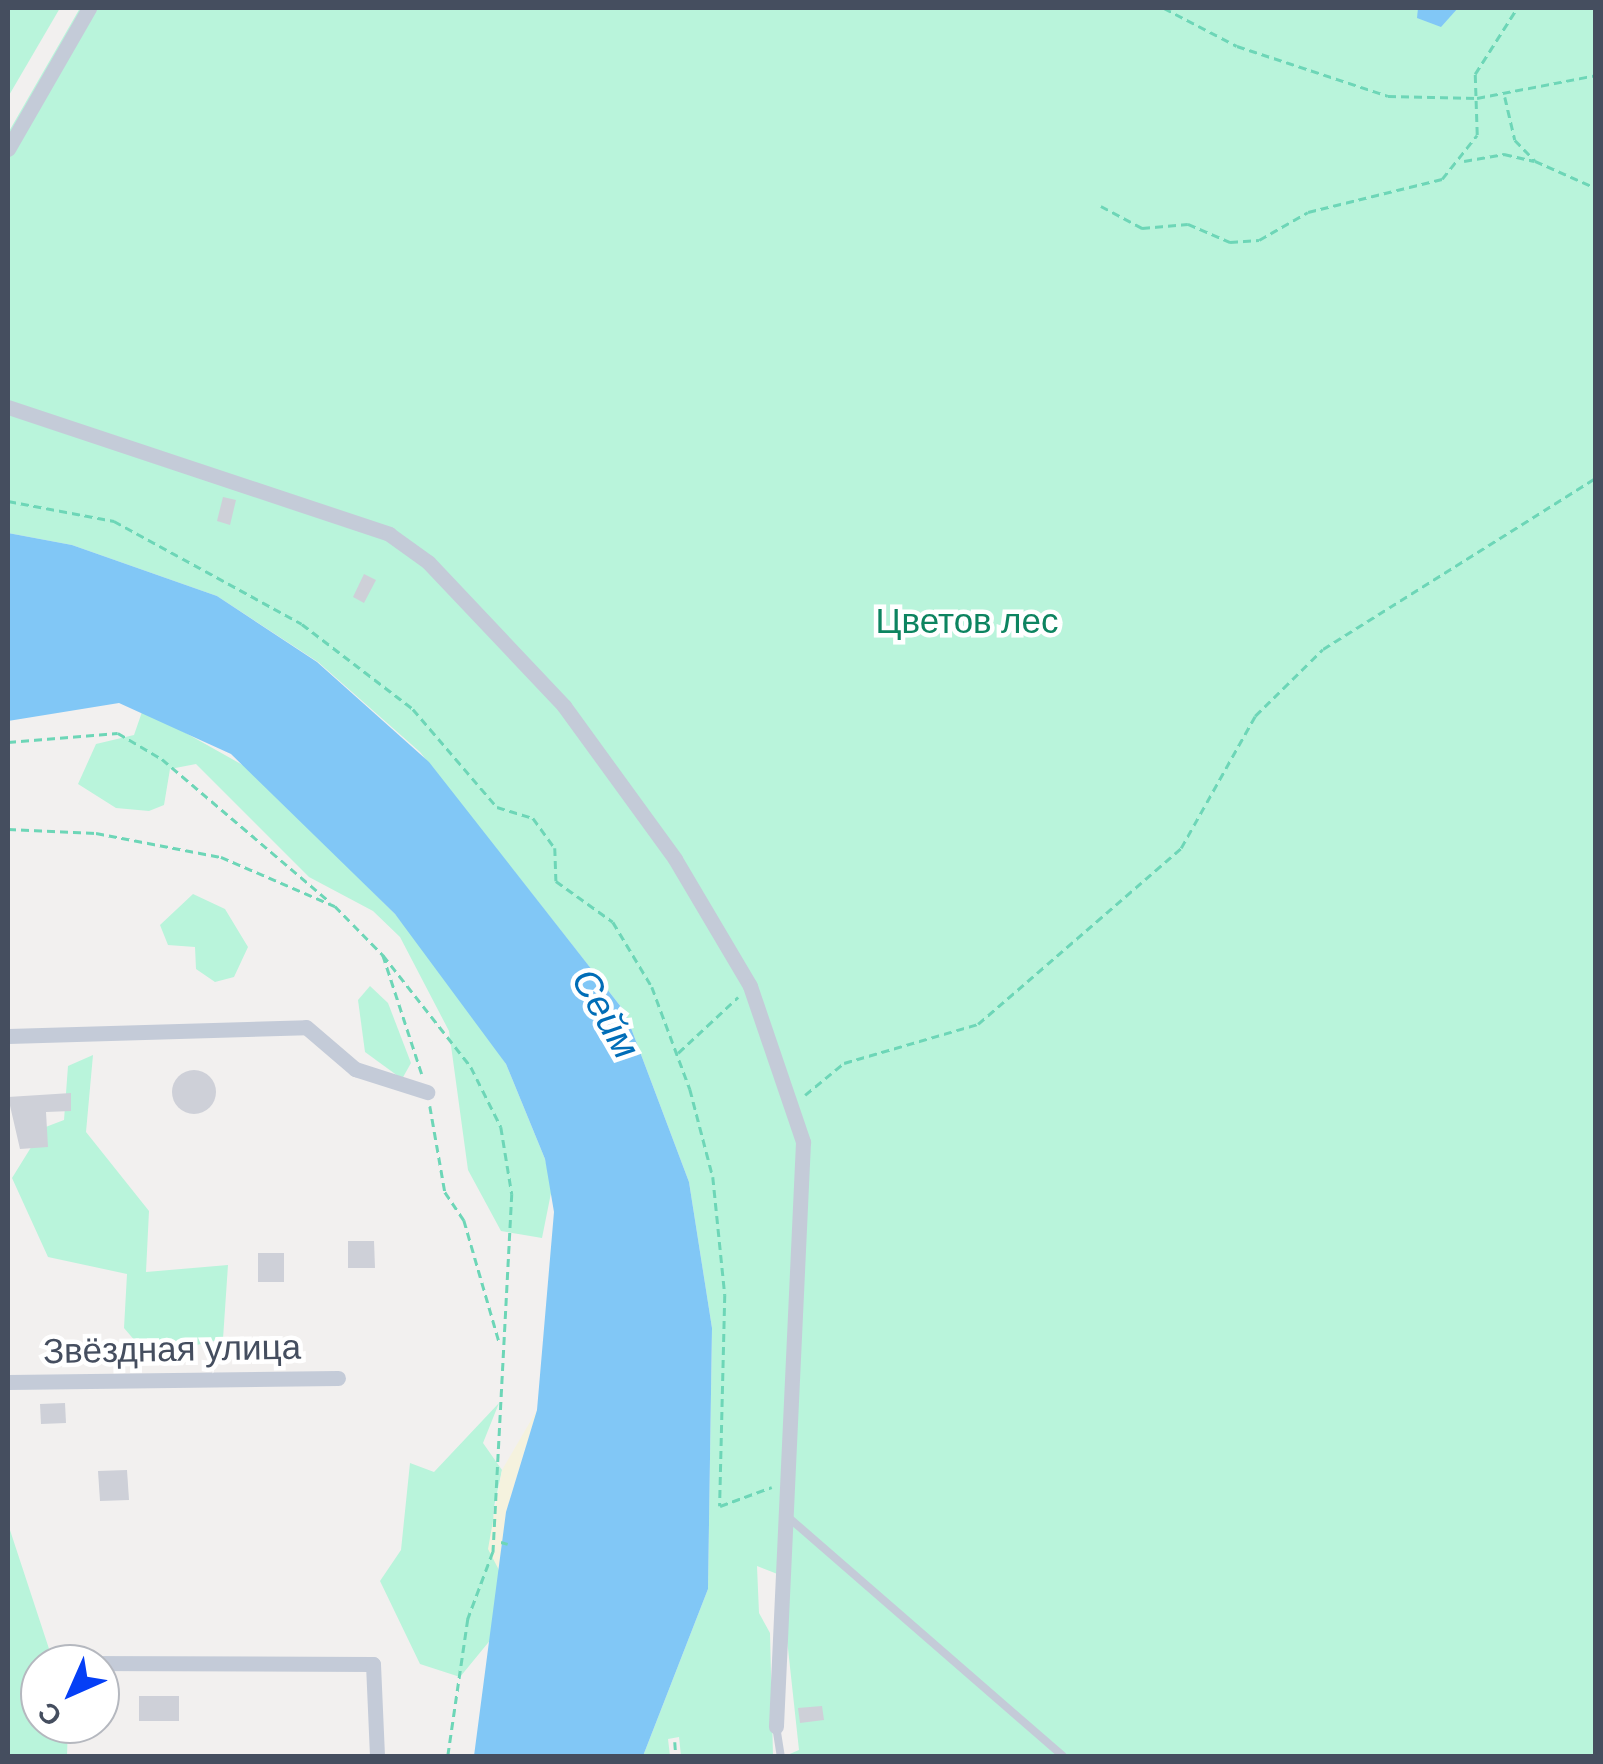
<!DOCTYPE html>
<html>
<head>
<meta charset="utf-8">
<style>
  body { margin:0 }
  #map { position:relative; width:1603px; height:1764px; overflow:hidden; background:#f2f0ef; font-family:"DM Sans",sans-serif }
  div>[style] { position:absolute }
  .green>* { inset:0; background:#b9f4db }
  .sand>* { inset:0; background:#f5f2de }
  .water>* { inset:0; background:#81c7f6 }
  .building>* { inset:0; background:#ced0d8 }
  .round { border-radius:50% }
  .path>* { height:2.5px; margin-top:-1.25px; transform-origin:0; background:repeating-linear-gradient(90deg,#6dd6b7 0 8px,transparent 0 13px) }
  .lane>* { height:8px; margin:-4px; padding:0 4px; transform-origin:4px; border-radius:4px; background:#c4cbd8 }
  .street>* { height:15px; margin:-7.5px; padding:0 7.5px; transform-origin:7.5px; border-radius:7.5px; background:#c4cbd8 }
  span { translate:-50% -50%; white-space:nowrap; text-align:center; line-height:1.15; -webkit-text-stroke:9px #fff; paint-order:stroke }
  .park-label { font-size:35px; color:#0d8460 }
  .street-label { font-size:35px; color:#454e5f }
  .water-label { font-size:38px; color:#006db7; font-style:italic }
  .frame { position:absolute; inset:0; border:10px solid #454e5f; pointer-events:none }
  .north { position:absolute; left:20px; top:1644px; width:100px; height:100px; box-sizing:border-box; background:#fff; border:2px solid #b5b8bf; border-radius:50%; rotate:225deg; font-size:28px; font-weight:700; line-height:40px; text-align:center; color:#454e5f }
  .north::after { content:''; display:block; margin:auto; width:35px; height:45px; background:#053ff6; clip-path:polygon(50% 0,100% 100%,50% 72%,0 100%) }
</style>
</head>
<body>
<div id="map">
  <div class="green">
    <div style="clip-path:polygon(8px 8px,60px 8px,8px 97px)"></div>
    <div style="clip-path:polygon(80px 8px,1595px 8px,1595px 1756px,785px 1756px,799px 1750px,780px 1575px,757px 1566px,759px 1613px,770px 1633px,773px 1756px,681px 1756px,679px 1737px,668px 1739px,670px 1756px,643px 1756px,708px 1589px,712px 1328px,689px 1182px,625px 1012px,420px 752px,318px 662px,217px 596px,72px 545px,8px 533px,8px 133px)"></div>
    <div style="clip-path:polygon(143px 709px,248px 768px,395px 914px,458px 991px,506px 1064px,545px 1159px,552px 1188px,542px 1238px,501px 1231px,468px 1170px,449px 1031px,400px 937px,373px 911px,309px 877px,196px 764px,170px 769px,164px 805px,149px 811px,116px 808px,78px 784px,96px 744px,134px 735px)"></div>
    <div style="clip-path:polygon(193px 894px,225px 909px,248px 947px,234px 977px,215px 982px,196px 969px,195px 947px,168px 945px,160px 925px)"></div>
    <div style="clip-path:polygon(370px 986px,388px 1003px,411px 1063px,402px 1079px,365px 1052px,358px 1000px)"></div>
    <div style="clip-path:polygon(93px 1055px,86px 1132px,149px 1211px,146px 1272px,228px 1265px,223px 1339px,148px 1356px,124px 1328px,127px 1274px,48px 1257px,12px 1178px,43px 1128px,64px 1120px,68px 1066px)"></div>
    <div style="clip-path:polygon(499px 1403px,483px 1443px,502px 1470px,493px 1511px,501px 1591px,492px 1638px,460px 1677px,420px 1664px,380px 1581px,401px 1550px,410px 1463px,434px 1472px)"></div>
    <div style="clip-path:polygon(8px 1524px,54px 1664px,40px 1664px,40px 1724px,68px 1724px,67px 1756px,8px 1756px)"></div>
  </div>
  <div class="sand">
    <div style="clip-path:polygon(537px 1410px,506px 1512px,501px 1574px,488px 1549px,502px 1470px)"></div>
  </div>
  <div class="water">
    <div style="clip-path:polygon(1418px 8px,1458px 8px,1441px 27px,1417px 18px)"></div>
    <div style="clip-path:polygon(8px 533px,72px 545px,217px 596px,317px 662px,429px 762px,625px 1012px,689px 1182px,712px 1328px,708px 1589px,643px 1756px,474px 1756px,506px 1512px,537px 1410px,554px 1212px,545px 1159px,506px 1064px,395px 914px,231px 754px,119px 703px,8px 721px)"></div>
  </div>
  <div class="building">
    <div style="clip-path:polygon(223px 497px,236px 500px,230px 525px,217px 521px)"></div>
    <div style="clip-path:polygon(364px 574px,376px 580px,364px 603px,353px 597px)"></div>
    <div class="round" style="left:172px;top:1070px;width:44px;height:44px"></div>
    <div style="clip-path:polygon(71px 1093px,71px 1111px,46px 1112px,48px 1147px,20px 1149px,8px 1097px)"></div>
    <div style="clip-path:polygon(348px 1241px,374px 1241px,375px 1268px,348px 1268px)"></div>
    <div style="clip-path:polygon(258px 1253px,284px 1253px,284px 1282px,258px 1282px)"></div>
    <div style="clip-path:polygon(65px 1403px,66px 1423px,41px 1424px,40px 1404px)"></div>
    <div style="clip-path:polygon(127px 1470px,129px 1500px,100px 1501px,98px 1471px)"></div>
    <div style="clip-path:polygon(139px 1696px,179px 1696px,179px 1721px,139px 1721px)"></div>
    <div style="clip-path:polygon(822px 1706px,824px 1720px,800px 1723px,798px 1708px)"></div>
  </div>
  <div class="path">
    <div style="left:1164px;top:8px;width:82px;rotate:27.5deg"></div>
    <div style="left:1237px;top:46px;width:159px;rotate:18.3deg"></div>
    <div style="left:1388px;top:96px;width:89px;rotate:1.3deg"></div>
    <div style="left:1477px;top:98px;width:121px;rotate:-10.9deg"></div>
    <div style="left:1505px;top:97px;width:44px;rotate:76.9deg"></div>
    <div style="left:1515px;top:140px;width:29px;rotate:46deg"></div>
    <div style="left:1535px;top:161px;width:67px;rotate:23.9deg"></div>
    <div style="left:1464px;top:161px;width:41px;rotate:-9.9deg"></div>
    <div style="left:1504px;top:154px;width:31px;rotate:13deg"></div>
    <div style="left:1101px;top:206px;width:47px;rotate:28.2deg"></div>
    <div style="left:1142px;top:228px;width:46px;rotate:-5deg"></div>
    <div style="left:1188px;top:224px;width:46px;rotate:23.2deg"></div>
    <div style="left:1230px;top:242px;width:29px;rotate:-4deg"></div>
    <div style="left:1259px;top:240px;width:56px;rotate:-29.7deg"></div>
    <div style="left:1308px;top:212px;width:138px;rotate:-13.8deg"></div>
    <div style="left:1442px;top:179px;width:56px;rotate:-51.5deg"></div>
    <div style="left:1477px;top:135px;width:61px;rotate:-91.9deg"></div>
    <div style="left:1475px;top:74px;width:78px;rotate:-57.5deg"></div>
    <div style="left:8px;top:501px;width:108px;rotate:10.7deg"></div>
    <div style="left:114px;top:521px;width:214px;rotate:28.7deg"></div>
    <div style="left:302px;top:624px;width:140px;rotate:37.4deg"></div>
    <div style="left:413px;top:709px;width:129px;rotate:49.4deg"></div>
    <div style="left:497px;top:807px;width:38px;rotate:17deg"></div>
    <div style="left:533px;top:818px;width:37px;rotate:54deg"></div>
    <div style="left:555px;top:848px;width:33px;rotate:88deg"></div>
    <div style="left:556px;top:881px;width:70px;rotate:35.7deg"></div>
    <div style="left:613px;top:922px;width:76px;rotate:59deg"></div>
    <div style="left:652px;top:987px;width:109px;rotate:69.6deg"></div>
    <div style="left:690px;top:1089px;width:91px;rotate:75.4deg"></div>
    <div style="left:713px;top:1177px;width:119px;rotate:84.2deg"></div>
    <div style="left:725px;top:1295px;width:211px;rotate:91.4deg"></div>
    <div style="left:720px;top:1506px;width:55px;rotate:-20.1deg"></div>
    <div style="left:8px;top:742px;width:110px;rotate:-4.7deg"></div>
    <div style="left:118px;top:733px;width:51px;rotate:30.6deg"></div>
    <div style="left:162px;top:759px;width:221px;rotate:40.4deg"></div>
    <div style="left:8px;top:829px;width:88px;rotate:2.6deg"></div>
    <div style="left:96px;top:833px;width:127px;rotate:10.9deg"></div>
    <div style="left:221px;top:857px;width:124px;rotate:23.3deg"></div>
    <div style="left:335px;top:906px;width:69px;rotate:45.6deg"></div>
    <div style="left:383px;top:955px;width:125px;rotate:71.9deg"></div>
    <div style="left:383px;top:955px;width:142px;rotate:51.8deg"></div>
    <div style="left:471px;top:1067px;width:67px;rotate:63.4deg"></div>
    <div style="left:501px;top:1127px;width:68px;rotate:80.7deg"></div>
    <div style="left:512px;top:1194px;width:359px;rotate:93deg"></div>
    <div style="left:493px;top:1552px;width:72px;rotate:110.5deg"></div>
    <div style="left:468px;top:1619px;width:138px;rotate:98.3deg"></div>
    <div style="left:678px;top:1053px;width:82px;rotate:-43deg"></div>
    <div style="left:805px;top:1095px;width:50px;rotate:-39.4deg"></div>
    <div style="left:844px;top:1063px;width:140px;rotate:-16.2deg"></div>
    <div style="left:978px;top:1024px;width:269px;rotate:-40.9deg"></div>
    <div style="left:1181px;top:848px;width:151px;rotate:-60.7deg"></div>
    <div style="left:1255px;top:716px;width:95px;rotate:-44.6deg"></div>
    <div style="left:1323px;top:649px;width:322px;rotate:-32.1deg"></div>
    <div style="left:430px;top:1106px;width:87px;rotate:80.1deg"></div>
    <div style="left:445px;top:1192px;width:34px;rotate:56deg"></div>
    <div style="left:464px;top:1220px;width:126px;rotate:73.9deg"></div>
    <div style="left:501px;top:1542px;width:7px;rotate:16deg"></div>
    <div style="left:675px;top:1742px;width:14px;rotate:86deg"></div>
  </div>
  <div class="lane">
    <div style="left:788px;top:1517px;width:364px;rotate:41deg"></div>
    <div style="left:776px;top:1726px;width:30px;rotate:81deg"></div>
  </div>
  <div class="street">
    <div style="left:8px;top:149px;width:163px;rotate:-60.1deg"></div>
    <div style="left:8px;top:407px;width:402px;rotate:18.4deg"></div>
    <div style="left:389px;top:534px;width:48px;rotate:35.7deg"></div>
    <div style="left:428px;top:562px;width:198px;rotate:46.6deg"></div>
    <div style="left:564px;top:706px;width:189px;rotate:54deg"></div>
    <div style="left:675px;top:859px;width:147px;rotate:59.4deg"></div>
    <div style="left:750px;top:986px;width:165px;rotate:71.2deg"></div>
    <div style="left:803px;top:1142px;width:585px;rotate:92.65deg"></div>
    <div style="left:8px;top:1036px;width:298px;rotate:-1.7deg"></div>
    <div style="left:306px;top:1027px;width:65px;rotate:40.6deg"></div>
    <div style="left:355px;top:1069px;width:76px;rotate:17.7deg"></div>
    <div style="left:8px;top:1382px;width:330px;rotate:-0.7deg"></div>
    <div style="left:77px;top:1663px;width:296px;rotate:0.2deg"></div>
    <div style="left:373px;top:1664px;width:92px;rotate:87.5deg"></div>
  </div>
  <div class="park-label">
    <span style="left:967px;top:621px">Цветов лес</span>
  </div>
  <div class="street-label">
    <span style="left:172px;top:1349px;rotate:-1deg">Звёздная улица</span>
  </div>
  <div class="water-label">
    <span style="left:605px;top:1014px;rotate:60deg">Сейм</span>
  </div>
  <div class="frame"></div>
  <div class="north">С</div>
</div>
</body>
</html>
